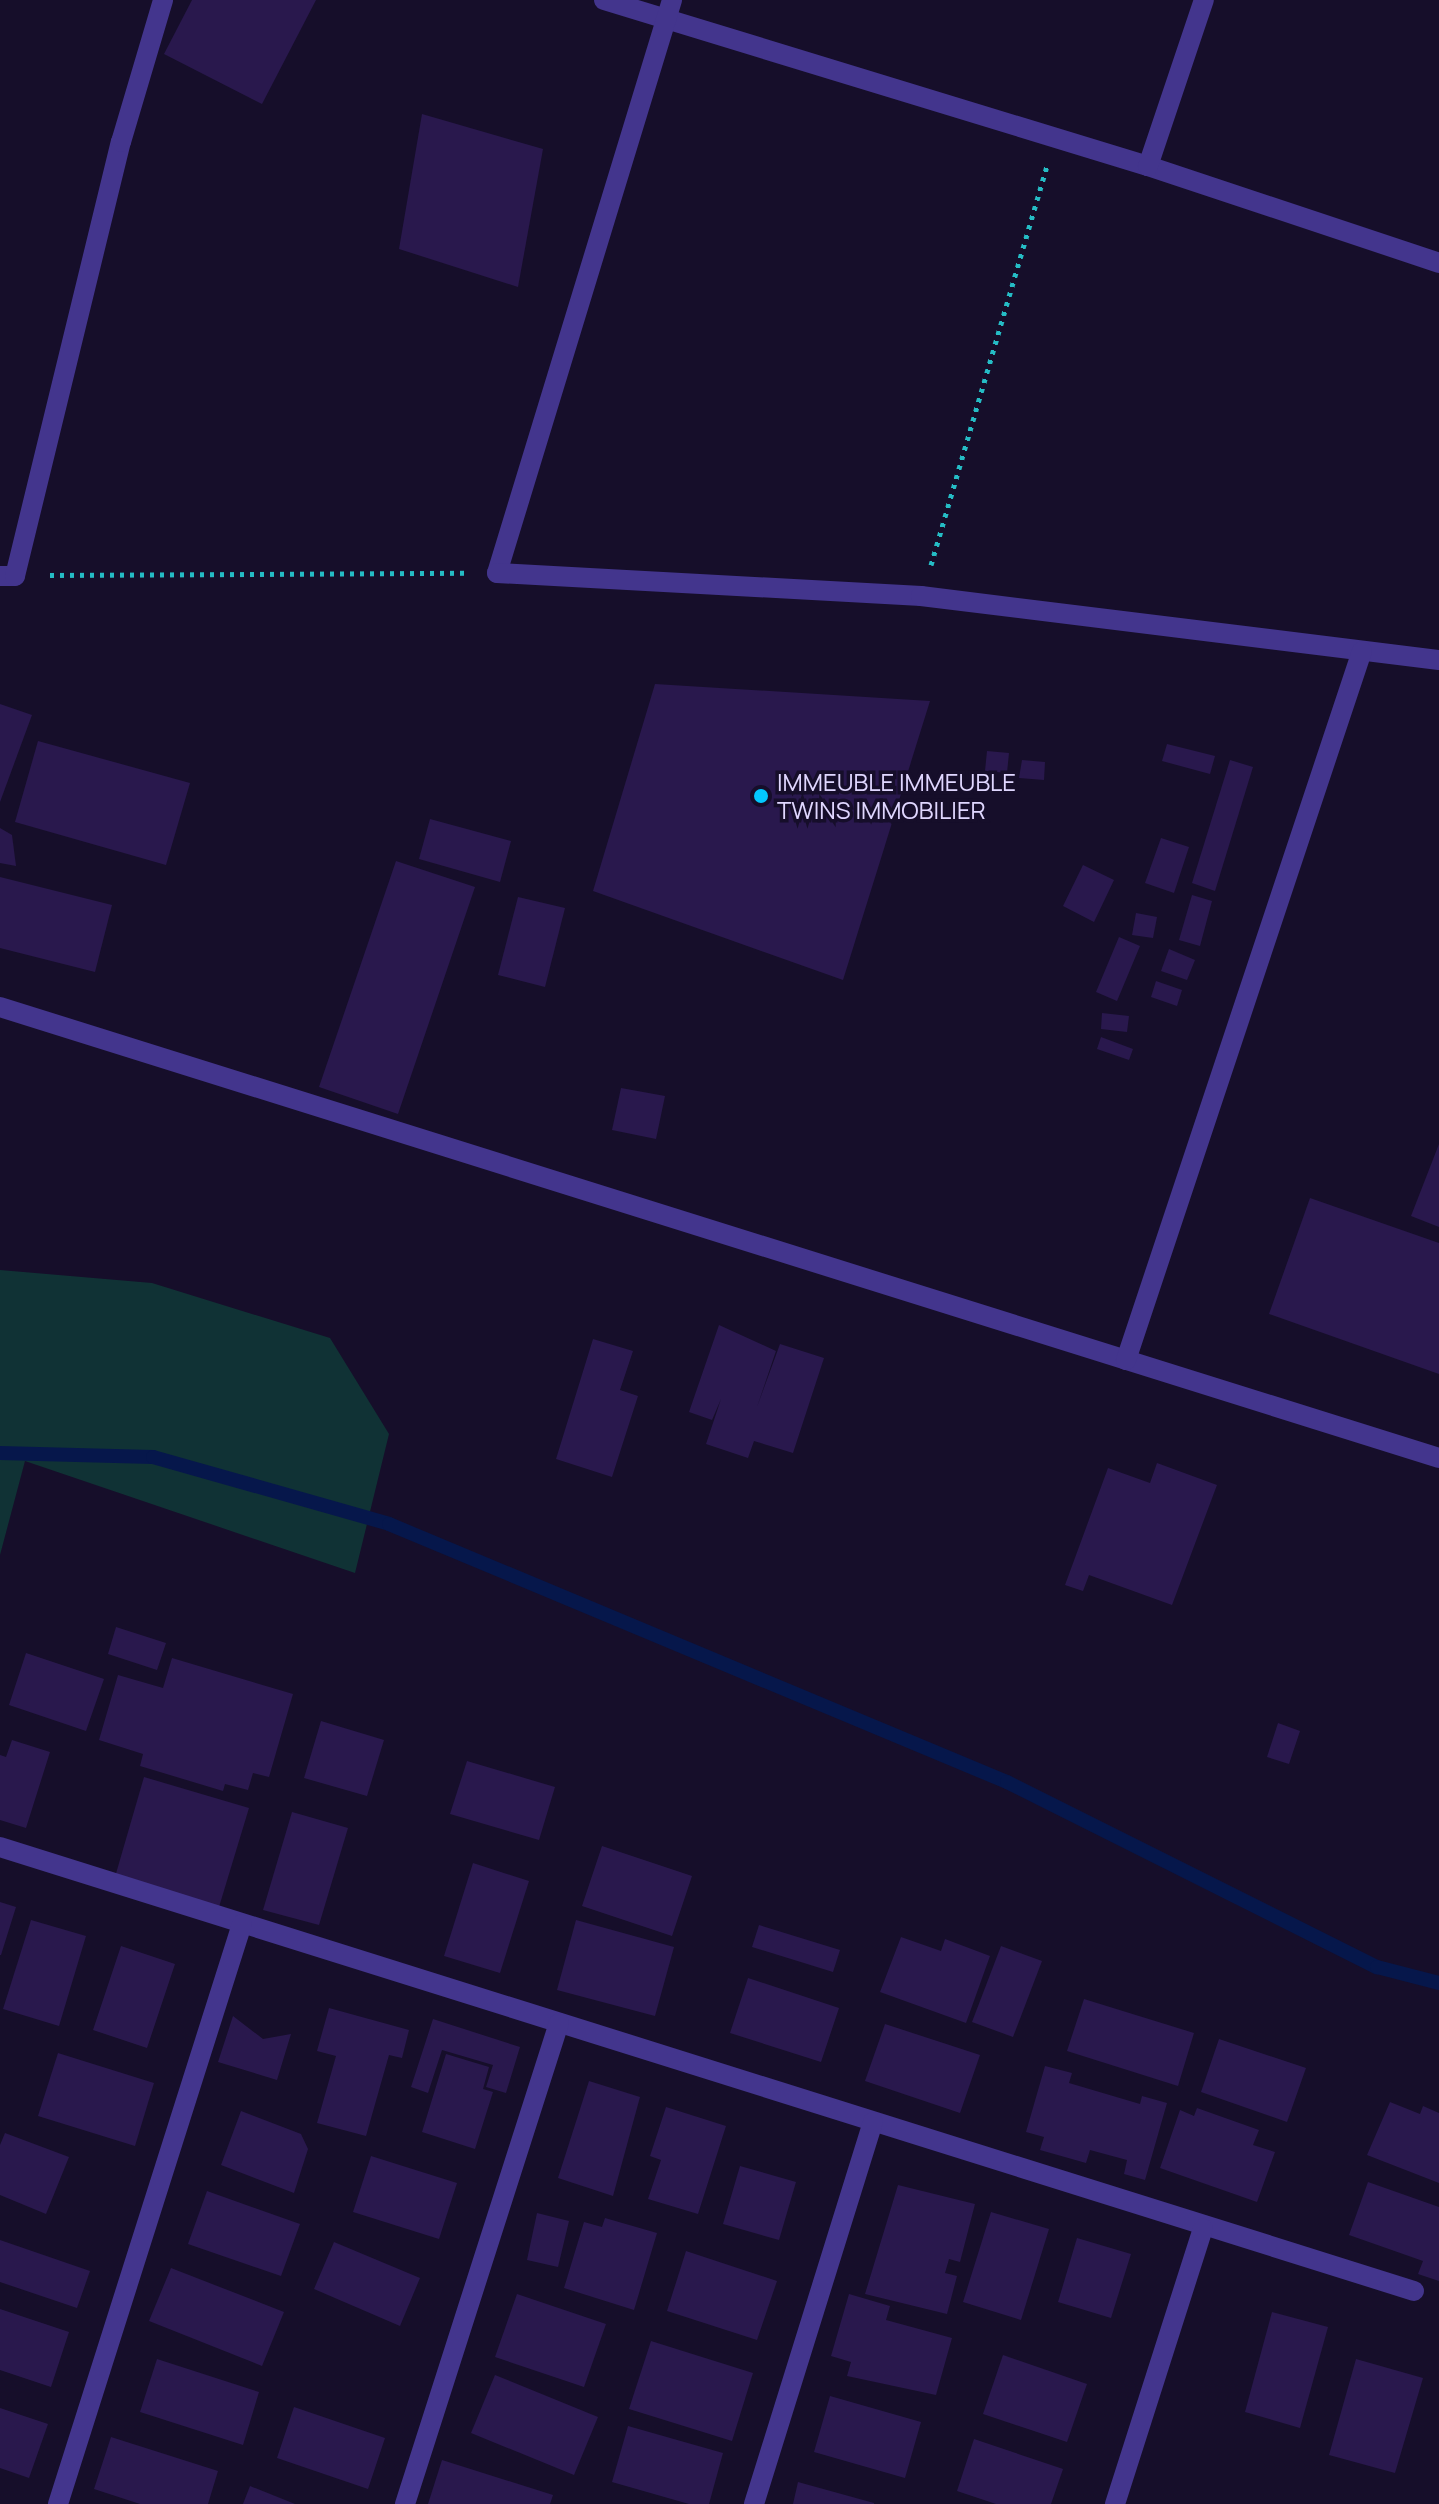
<!DOCTYPE html>
<html>
<head>
<meta charset="utf-8">
<style>
  body { margin:0 }
  #map { position:relative; width:1439px; height:2504px; overflow:hidden; background:#160e2a; font-family:Manrope,sans-serif }
  div>[style] { position:absolute }
  .green>* { inset:0; background:#103235 }
  .stream>* { height:14px; margin:-7px; padding:0 7px; transform-origin:7px; border-radius:7px; background:#06174b }
  .building>* { inset:0; background:#29184d }
  .path>* { height:5px; margin-top:-2.5px; transform-origin:0; background:repeating-linear-gradient(90deg,#25bcc5 0 4px,transparent 0 10px) }
  .minor>* { height:20px; margin:-10px; padding:0 10px; transform-origin:10px; border-radius:10px; background:#43358d }
  .dots>* { width:22px; height:22px; translate:-50% -50%; box-sizing:border-box; border:4px solid #160e2a; border-radius:50% }
  span { translate:-50% -50%; white-space:nowrap; text-align:center; line-height:1.15; -webkit-text-stroke:7px #160e2a; paint-order:stroke }
  .poi-label { font-size:24px; color:#e0d7ff }
  .left { translate:0 -50%; text-align:left }
</style>
</head>
<body>
<div id="map">
  <div class="green">
    <div style="clip-path:polygon(0 1270px,152px 1283px,330px 1338px,389px 1434px,355px 1573px,25px 1461px,0 1555px)"></div>
  </div>
  <div class="stream">
    <div style="left:0;top:1453px;width:153px;rotate:1.5deg"></div>
    <div style="left:153px;top:1457px;width:245px;rotate:15.8deg"></div>
    <div style="left:389px;top:1524px;width:670px;rotate:22.66deg"></div>
    <div style="left:1007px;top:1782px;width:414px;rotate:26.6deg"></div>
    <div style="left:1377px;top:1967px;width:64px;rotate:14.5deg"></div>
  </div>
  <div class="building">
    <div style="clip-path:polygon(192px 0,316px 0,262px 104px,164px 54px)"></div>
    <div style="clip-path:polygon(422px 114px,543px 149px,518px 287px,399px 249px)"></div>
    <div style="clip-path:polygon(655px 684px,930px 701px,843px 980px,593px 891px)"></div>
    <div style="clip-path:polygon(0 704px,32px 715px,0 802px)"></div>
    <div style="clip-path:polygon(38px 741px,190px 783px,166px 865px,15px 822px)"></div>
    <div style="clip-path:polygon(1167px 744px,1215px 756px,1210px 774px,1162px 761px)"></div>
    <div style="clip-path:polygon(987px 751px,1009px 753px,1007px 773px,985px 771px)"></div>
    <div style="clip-path:polygon(1022px 760px,1045px 762px,1044px 780px,1019px 778px)"></div>
    <div style="clip-path:polygon(1230px 760px,1253px 767px,1215px 891px,1192px 883px)"></div>
    <div style="clip-path:polygon(430px 819px,511px 841px,500px 882px,419px 859px)"></div>
    <div style="clip-path:polygon(0 828px,12px 835px,16px 866px,0 863px)"></div>
    <div style="clip-path:polygon(1161px 838px,1189px 847px,1174px 893px,1145px 883px)"></div>
    <div style="clip-path:polygon(396px 861px,475px 887px,398px 1114px,319px 1087px)"></div>
    <div style="clip-path:polygon(1083px 865px,1114px 880px,1094px 922px,1063px 906px)"></div>
    <div style="clip-path:polygon(0 877px,112px 905px,95px 972px,0 948px)"></div>
    <div style="clip-path:polygon(1192px 895px,1212px 901px,1200px 946px,1179px 940px)"></div>
    <div style="clip-path:polygon(518px 897px,565px 908px,545px 987px,498px 975px)"></div>
    <div style="clip-path:polygon(1136px 913px,1157px 917px,1153px 938px,1132px 935px)"></div>
    <div style="clip-path:polygon(1119px 937px,1140px 946px,1117px 1001px,1096px 992px)"></div>
    <div style="clip-path:polygon(1169px 949px,1195px 960px,1187px 980px,1161px 971px)"></div>
    <div style="clip-path:polygon(1156px 981px,1182px 990px,1177px 1006px,1151px 997px)"></div>
    <div style="clip-path:polygon(1102px 1013px,1129px 1016px,1127px 1032px,1101px 1029px)"></div>
    <div style="clip-path:polygon(1101px 1037px,1133px 1049px,1129px 1060px,1097px 1049px)"></div>
    <div style="clip-path:polygon(621px 1088px,665px 1096px,656px 1139px,612px 1130px)"></div>
    <div style="clip-path:polygon(1439px 1144px,1439px 1227px,1411px 1216px)"></div>
    <div style="clip-path:polygon(1310px 1198px,1439px 1243px,1439px 1374px,1269px 1314px)"></div>
    <div style="clip-path:polygon(719px 1325px,776px 1351px,757px 1407px,780px 1344px,824px 1358px,793px 1453px,754px 1441px,748px 1458px,706px 1444px,721px 1399px,712px 1420px,689px 1412px)"></div>
    <div style="clip-path:polygon(593px 1339px,633px 1351px,620px 1390px,638px 1396px,612px 1477px,556px 1459px)"></div>
    <div style="clip-path:polygon(1157px 1463px,1217px 1485px,1172px 1605px,1089px 1575px,1083px 1591px,1065px 1585px,1108px 1468px,1150px 1483px)"></div>
    <div style="clip-path:polygon(116px 1627px,166px 1643px,157px 1670px,108px 1654px)"></div>
    <div style="clip-path:polygon(26px 1653px,104px 1679px,86px 1731px,9px 1705px)"></div>
    <div style="clip-path:polygon(172px 1658px,293px 1694px,269px 1777px,253px 1773px,248px 1790px,225px 1784px,223px 1791px,140px 1766px,143px 1754px,99px 1740px,118px 1675px,163px 1688px)"></div>
    <div style="clip-path:polygon(321px 1721px,384px 1740px,367px 1796px,304px 1778px)"></div>
    <div style="clip-path:polygon(1278px 1723px,1300px 1731px,1289px 1764px,1267px 1757px)"></div>
    <div style="clip-path:polygon(12px 1740px,50px 1752px,26px 1828px,0 1820px,0 1755px,6px 1757px)"></div>
    <div style="clip-path:polygon(467px 1761px,555px 1787px,539px 1840px,450px 1814px)"></div>
    <div style="clip-path:polygon(144px 1777px,249px 1808px,219px 1907px,115px 1877px)"></div>
    <div style="clip-path:polygon(292px 1812px,348px 1828px,319px 1925px,263px 1910px)"></div>
    <div style="clip-path:polygon(602px 1846px,692px 1876px,672px 1936px,582px 1906px)"></div>
    <div style="clip-path:polygon(473px 1863px,529px 1881px,500px 1973px,444px 1956px)"></div>
    <div style="clip-path:polygon(0 1902px,16px 1907px,1px 1955px,0 1955px)"></div>
    <div style="clip-path:polygon(31px 1920px,86px 1936px,59px 2026px,3px 2009px)"></div>
    <div style="clip-path:polygon(576px 1920px,674px 1947px,655px 2016px,557px 1990px)"></div>
    <div style="clip-path:polygon(759px 1925px,840px 1950px,833px 1972px,752px 1947px)"></div>
    <div style="clip-path:polygon(901px 1937px,941px 1951px,945px 1939px,990px 1956px,966px 2023px,880px 1992px)"></div>
    <div style="clip-path:polygon(121px 1946px,175px 1964px,147px 2048px,93px 2030px)"></div>
    <div style="clip-path:polygon(1001px 1946px,1042px 1961px,1013px 2037px,972px 2022px)"></div>
    <div style="clip-path:polygon(748px 1978px,839px 2008px,821px 2062px,730px 2033px)"></div>
    <div style="clip-path:polygon(1084px 1999px,1194px 2033px,1178px 2086px,1067px 2051px)"></div>
    <div style="clip-path:polygon(329px 2008px,409px 2030px,402px 2058px,389px 2055px,366px 2136px,317px 2123px,336px 2056px,317px 2051px)"></div>
    <div style="clip-path:polygon(233px 2016px,263px 2039px,291px 2034px,277px 2080px,218px 2062px)"></div>
    <div style="clip-path:polygon(433px 2019px,520px 2047px,506px 2093px,486px 2087px,493px 2065px,442px 2050px,428px 2093px,411px 2087px)"></div>
    <div style="clip-path:polygon(885px 2024px,980px 2055px,960px 2113px,865px 2081px)"></div>
    <div style="clip-path:polygon(1219px 2039px,1306px 2068px,1287px 2122px,1201px 2092px)"></div>
    <div style="clip-path:polygon(58px 2053px,154px 2083px,135px 2146px,38px 2116px)"></div>
    <div style="clip-path:polygon(446px 2054px,489px 2067px,483px 2089px,493px 2092px,475px 2149px,422px 2132px)"></div>
    <div style="clip-path:polygon(1045px 2066px,1072px 2073px,1069px 2083px,1140px 2104px,1142px 2096px,1167px 2103px,1145px 2180px,1124px 2174px,1127px 2160px,1090px 2150px,1086px 2163px,1040px 2150px,1044px 2137px,1026px 2132px)"></div>
    <div style="clip-path:polygon(589px 2081px,640px 2097px,613px 2196px,558px 2178px)"></div>
    <div style="clip-path:polygon(1390px 2102px,1420px 2114px,1423px 2106px,1439px 2113px,1439px 2183px,1367px 2155px)"></div>
    <div style="clip-path:polygon(666px 2107px,726px 2126px,698px 2214px,648px 2199px,661px 2160px,650px 2156px)"></div>
    <div style="clip-path:polygon(1197px 2108px,1259px 2130px,1253px 2145px,1275px 2152px,1257px 2202px,1160px 2168px,1180px 2110px,1194px 2116px)"></div>
    <div style="clip-path:polygon(241px 2111px,301px 2134px,308px 2149px,294px 2193px,221px 2165px)"></div>
    <div style="clip-path:polygon(5px 2133px,69px 2157px,46px 2214px,0 2195px,0 2145px)"></div>
    <div style="clip-path:polygon(371px 2156px,457px 2183px,439px 2239px,353px 2212px)"></div>
    <div style="clip-path:polygon(740px 2166px,796px 2182px,779px 2240px,723px 2224px)"></div>
    <div style="clip-path:polygon(1368px 2182px,1439px 2207px,1439px 2281px,1418px 2274px,1423px 2261px,1349px 2235px)"></div>
    <div style="clip-path:polygon(898px 2185px,975px 2204px,960px 2262px,949px 2259px,945px 2273px,957px 2276px,947px 2314px,865px 2294px)"></div>
    <div style="clip-path:polygon(207px 2191px,300px 2224px,281px 2276px,188px 2244px)"></div>
    <div style="clip-path:polygon(991px 2212px,1049px 2229px,1021px 2320px,963px 2302px)"></div>
    <div style="clip-path:polygon(537px 2213px,569px 2221px,558px 2267px,527px 2260px)"></div>
    <div style="clip-path:polygon(605px 2218px,657px 2233px,634px 2310px,564px 2288px,584px 2222px,602px 2227px)"></div>
    <div style="clip-path:polygon(1077px 2238px,1131px 2254px,1111px 2318px,1058px 2302px)"></div>
    <div style="clip-path:polygon(0 2240px,90px 2271px,77px 2308px,0 2282px)"></div>
    <div style="clip-path:polygon(334px 2242px,420px 2278px,400px 2326px,314px 2289px)"></div>
    <div style="clip-path:polygon(686px 2251px,777px 2281px,757px 2340px,667px 2311px)"></div>
    <div style="clip-path:polygon(171px 2268px,284px 2312px,262px 2366px,149px 2321px)"></div>
    <div style="clip-path:polygon(517px 2294px,606px 2324px,584px 2387px,495px 2357px)"></div>
    <div style="clip-path:polygon(849px 2294px,890px 2306px,886px 2320px,952px 2338px,936px 2395px,847px 2376px,851px 2362px,831px 2356px)"></div>
    <div style="clip-path:polygon(0 2309px,69px 2332px,51px 2387px,0 2370px)"></div>
    <div style="clip-path:polygon(1272px 2312px,1328px 2327px,1300px 2428px,1245px 2412px)"></div>
    <div style="clip-path:polygon(651px 2341px,753px 2373px,732px 2441px,629px 2409px)"></div>
    <div style="clip-path:polygon(1003px 2355px,1087px 2384px,1067px 2442px,983px 2414px)"></div>
    <div style="clip-path:polygon(157px 2359px,259px 2392px,243px 2445px,140px 2412px)"></div>
    <div style="clip-path:polygon(1356px 2359px,1423px 2378px,1395px 2473px,1329px 2455px)"></div>
    <div style="clip-path:polygon(495px 2375px,598px 2417px,574px 2475px,471px 2433px)"></div>
    <div style="clip-path:polygon(830px 2396px,921px 2422px,905px 2478px,814px 2452px)"></div>
    <div style="clip-path:polygon(294px 2407px,385px 2438px,368px 2489px,277px 2458px)"></div>
    <div style="clip-path:polygon(0 2408px,48px 2424px,29px 2478px,0 2468px)"></div>
    <div style="clip-path:polygon(628px 2426px,723px 2453px,709px 2504px,689px 2504px,612px 2482px)"></div>
    <div style="clip-path:polygon(111px 2437px,218px 2471px,208px 2504px,140px 2504px,94px 2489px)"></div>
    <div style="clip-path:polygon(974px 2439px,1063px 2469px,1051px 2504px,996px 2504px,957px 2491px)"></div>
    <div style="clip-path:polygon(442px 2460px,553px 2495px,550px 2504px,428px 2504px)"></div>
    <div style="clip-path:polygon(798px 2482px,874px 2503px,874px 2504px,793px 2504px)"></div>
    <div style="clip-path:polygon(250px 2486px,295px 2504px,243px 2504px)"></div>
  </div>
  <div class="path">
    <div style="left:931px;top:565px;width:415px;rotate:-73.8deg"></div>
    <div style="left:50px;top:575px;width:418px;rotate:-0.3deg"></div>
  </div>
  <div class="minor">
    <div style="left:604px;top:0;width:569px;rotate:16.97deg"></div>
    <div style="left:1148px;top:166px;width:307px;rotate:18.4deg"></div>
    <div style="left:672px;top:0;width:599px;rotate:106.98deg"></div>
    <div style="left:497px;top:573px;width:425px;rotate:3.1deg"></div>
    <div style="left:921px;top:596px;width:522px;rotate:7.04deg"></div>
    <div style="left:1148px;top:166px;width:175px;rotate:-71.4deg"></div>
    <div style="left:0;top:576px;width:15px"></div>
    <div style="left:15px;top:576px;width:447px;rotate:-76.3deg"></div>
    <div style="left:121px;top:142px;width:148px;rotate:-73.5deg"></div>
    <div style="left:0;top:1007px;width:1508px;rotate:17.4deg"></div>
    <div style="left:1126px;top:1360px;width:747px;rotate:-71.59deg"></div>
    <div style="left:0;top:1847px;width:1482px;rotate:17.43deg"></div>
    <div style="left:58px;top:2504px;width:608px;rotate:-72.4deg"></div>
    <div style="left:405px;top:2504px;width:505px;rotate:-72.25deg"></div>
    <div style="left:754px;top:2504px;width:400px;rotate:-72.7deg"></div>
    <div style="left:1115px;top:2504px;width:289px;rotate:-72.3deg"></div>
  </div>
  <div class="dots">
    <div style="left:761px;top:796px;background:#03c9ff"></div>
  </div>
  <div class="poi-label">
    <span class="left" style="left:777px;top:796px">IMMEUBLE IMMEUBLE<br>TWINS IMMOBILIER</span>
  </div>
</div>
</body>
</html>
